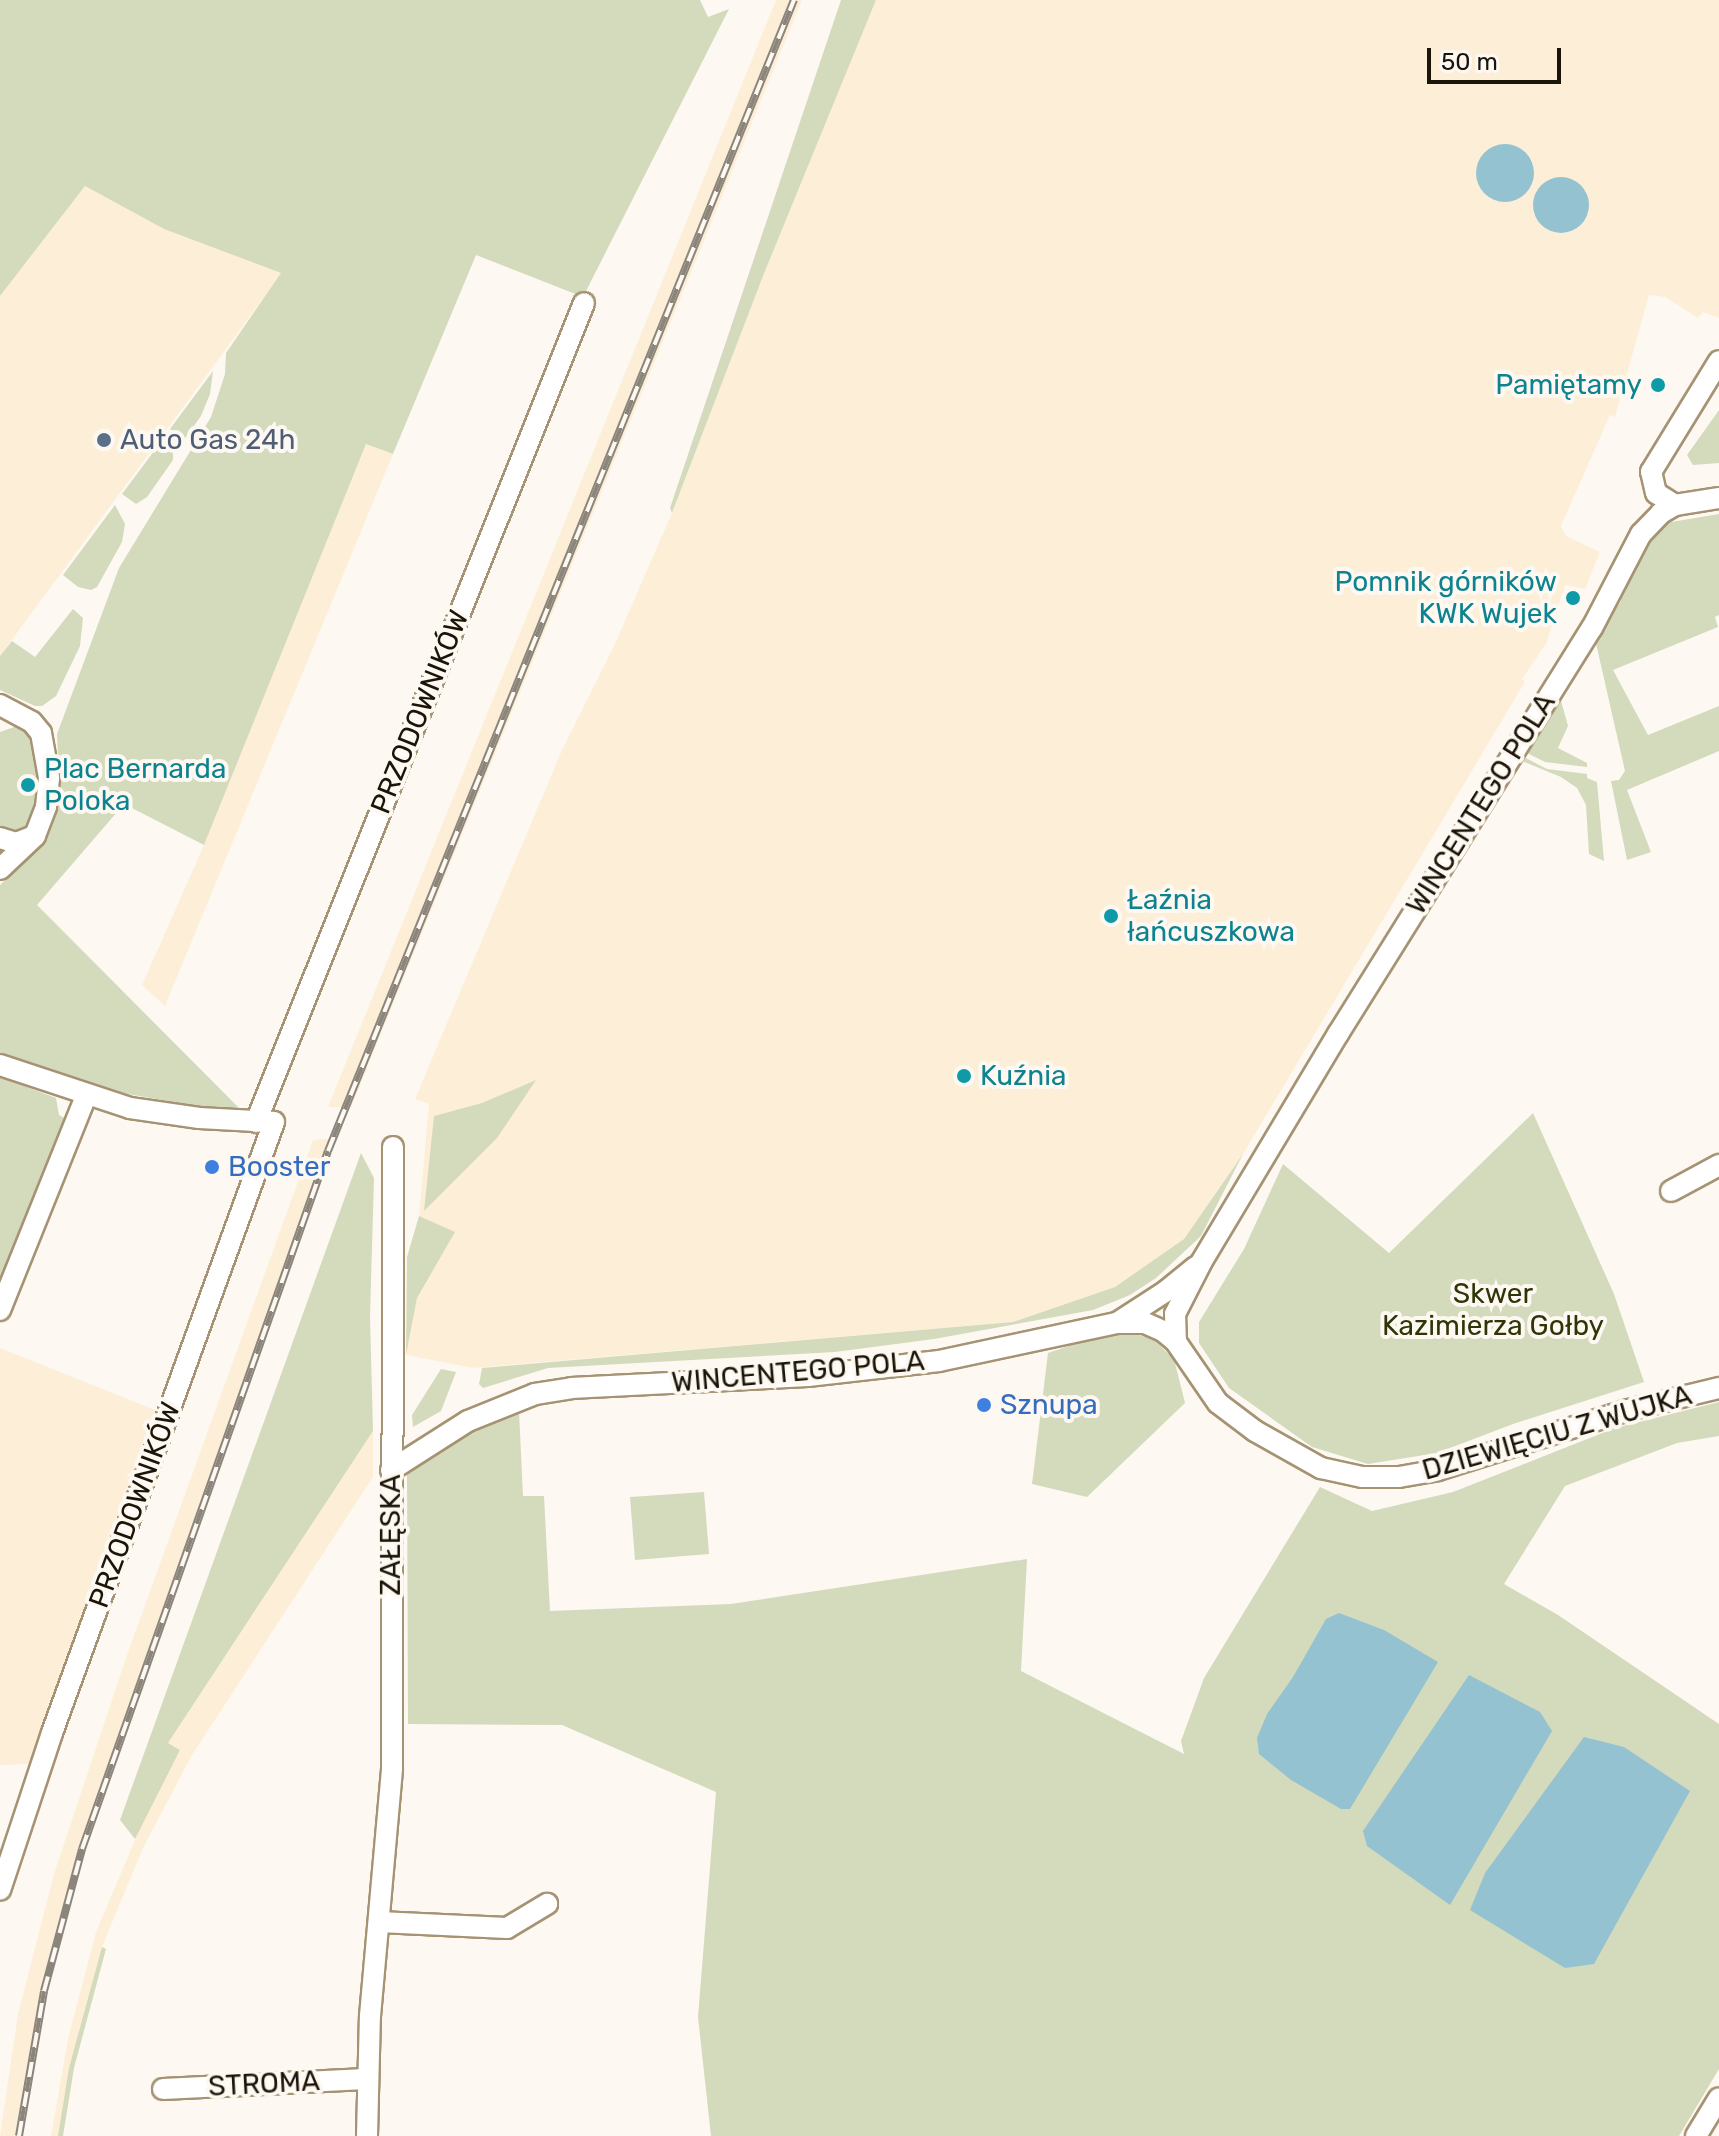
<!DOCTYPE html>
<html>
<head>
<meta charset="utf-8">
<style>
  body { margin:0 }
  #map { position:relative; width:1719px; height:2136px; overflow:hidden; background:#fdf9f2; font-family:Rubik,sans-serif }
  div>[style] { position:absolute }
  .built>* { inset:0; background:#fdefd7 }
  .green>* { inset:0; background:#d4dabc }
  .water>* { inset:0; background:#95c2d1 }
  .round { border-radius:50% }
  .roads { filter:drop-shadow(2px 0 #a59373) drop-shadow(-2px 0 #a59373) drop-shadow(0 2px #a59373) drop-shadow(0 -2px #a59373) }
  .minor>* { height:20px; margin:-10px; padding:0 10px; transform-origin:10px; border-radius:10px; background:#fff }
  .rail>* { height:8px; margin-top:-4px; transform-origin:0; background:repeating-linear-gradient(90deg,#fdf9f2 0 15px,#8b857c 0 30px); box-sizing:border-box; border-block:2px solid #8b857c }
  .dots>* { width:22px; height:22px; translate:-50% -50%; box-sizing:border-box; border:4px solid #fdf9f2; border-radius:50% }
  span { translate:-50% -50%; white-space:nowrap; text-align:center; line-height:1.15; -webkit-text-stroke:8px #fdf9f2; paint-order:stroke }
  .culture-label { font-size:28px; color:#0d838f }
  .right { translate:-100% -50%; text-align:right }
  .left { translate:0 -50%; text-align:left }
  .service-label { font-size:28px; color:#4e5e75 }
  .street-label { font-size:28px; color:#1b1408 }
  .shop-label { font-size:28px; color:#366cbe }
  .park-label { font-size:28px; color:#2f3507 }
  .scale { position:absolute; left:1427px; top:48px; width:134px; height:36px; box-sizing:border-box; border:4px solid #1b1408; border-top:0; padding-left:10px; font-size:24px; line-height:28px; white-space:nowrap; color:#1b1408; -webkit-text-stroke:6px #fdf9f2; paint-order:stroke }
</style>
</head>
<body>
<div id="map">
  <div class="built">
    <div style="clip-path:polygon(776px 0,802px 0,351px 1107px,328px 1107px)"></div>
    <div style="clip-path:polygon(876px 0,1719px 0,1719px 318px,1703px 312px,1698px 318px,1665px 297px,1649px 295px,1615px 417px,1610px 415px,1561px 526px,1566px 536px,1600px 552px,1585px 589px,1565px 585px,1546px 644px,1522px 679px,1525px 682px,1243px 1154px,1184px 1239px,1115px 1287px,1013px 1322px,473px 1368px,406px 1355px,417px 1298px,454px 1233px,419px 1216px,429px 1104px,415px 1099px,562px 750px,614px 646px,672px 513px,763px 276px)"></div>
    <div style="clip-path:polygon(85px 186px,164px 229px,282px 273px,0 656px,0 296px)"></div>
    <div style="clip-path:polygon(366px 444px,393px 454px,165px 1006px,142px 985px,204px 845px)"></div>
    <div style="clip-path:polygon(335px 1138px,92px 1826px,45px 1998px,23px 2136px,0 2136px,18px 2014px,54px 1874px,128px 1652px,313px 1140px)"></div>
    <div style="clip-path:polygon(0 1348px,163px 1413px,38px 1756px,28px 1764px,0 1765px)"></div>
    <div style="clip-path:polygon(373px 1431px,373px 1477px,192px 1755px,143px 1848px,102px 1947px,58px 2136px,51px 2136px,68px 2039px,96px 1932px,143px 1821px,180px 1750px,168px 1743px)"></div>
  </div>
  <div class="green">
    <div style="clip-path:polygon(0 0,700px 0,708px 17px,729px 9px,583px 297px,476px 255px,393px 454px,366px 444px,204px 845px,124px 804px,37px 905px,246px 1115px,94px 1088px,0 1053px,0 885px,35px 852px,53px 824px,59px 783px,57px 734px,119px 568px,211px 417px,225px 374px,226px 353px,281px 273px,164px 229px,85px 186px,0 296px)"></div>
    <div style="clip-path:polygon(841px 0,876px 0,763px 276px,672px 513px,670px 508px)"></div>
    <div style="clip-path:polygon(213px 371px,210px 394px,201px 416px,183px 441px,180px 440px,170px 429px)"></div>
    <div style="clip-path:polygon(1719px 410px,1719px 463px,1693px 465px,1687px 455px)"></div>
    <div style="clip-path:polygon(163px 439px,173px 448px,173px 460px,147px 497px,136px 504px,122px 494px)"></div>
    <div style="clip-path:polygon(115px 505px,125px 524px,122px 542px,97px 587px,91px 590px,78px 587px,63px 575px)"></div>
    <div style="clip-path:polygon(1719px 514px,1719px 615px,1715px 617px,1718px 627px,1613px 670px,1648px 735px,1719px 706px,1719px 751px,1627px 790px,1651px 852px,1627px 860px,1611px 781px,1619px 780px,1625px 771px,1595px 639px,1621px 601px,1614px 597px,1642px 546px,1665px 523px)"></div>
    <div style="clip-path:polygon(73px 609px,83px 618px,80px 646px,56px 696px,42px 706px,35px 706px,0 690px,0 656px,12px 641px,35px 657px)"></div>
    <div style="clip-path:polygon(1560px 697px,1568px 726px,1558px 748px,1587px 763px,1587px 767px,1545px 762px,1523px 751px)"></div>
    <div style="clip-path:polygon(17px 726px,27px 729px,32px 737px,38px 758px,39px 785px,37px 803px,27px 827px,10px 835px,0 831px,0 732px)"></div>
    <div style="clip-path:polygon(1520px 755px,1547px 769px,1587px 774px,1587px 778px,1597px 782px,1604px 861px,1589px 854px,1586px 805px,1577px 788px,1561px 777px,1517px 759px)"></div>
    <div style="clip-path:polygon(0 1077px,56px 1098px,59px 1115px,68px 1120px,0 1286px)"></div>
    <div style="clip-path:polygon(536px 1080px,497px 1138px,424px 1211px,434px 1116px,482px 1103px)"></div>
    <div style="clip-path:polygon(1533px 1113px,1614px 1294px,1644px 1382px,1513px 1424px,1437px 1453px,1368px 1464px,1312px 1447px,1229px 1388px,1199px 1343px,1199px 1322px,1244px 1249px,1283px 1164px,1389px 1253px)"></div>
    <div style="clip-path:polygon(361px 1153px,374px 1178px,370px 1317px,373px 1431px,168px 1743px,180px 1750px,135px 1839px,120px 1820px)"></div>
    <div style="clip-path:polygon(1243px 1154px,1201px 1236px,1156px 1278px,1130px 1295px,1093px 1310px,934px 1339px,835px 1352px,548px 1368px,483px 1388px,479px 1384px,482px 1368px,1013px 1322px,1115px 1287px,1184px 1239px)"></div>
    <div style="clip-path:polygon(419px 1216px,455px 1232px,417px 1298px,406px 1355px,407px 1257px)"></div>
    <div style="clip-path:polygon(1118px 1329px,1153px 1339px,1174px 1359px,1185px 1403px,1087px 1497px,1032px 1484px,1048px 1353px)"></div>
    <div style="clip-path:polygon(441px 1369px,456px 1372px,441px 1411px,413px 1427px,412px 1415px)"></div>
    <div style="clip-path:polygon(1719px 1402px,1719px 1436px,1677px 1443px,1565px 1486px,1504px 1584px,1558px 1615px,1719px 1724px,1719px 2069px,1679px 2136px,711px 2136px,698px 2017px,716px 1792px,562px 1725px,408px 1724px,407px 1474px,465px 1435px,519px 1411px,523px 1496px,544px 1496px,550px 1611px,731px 1604px,1027px 1559px,1021px 1671px,1184px 1754px,1181px 1741px,1204px 1678px,1320px 1487px,1372px 1511px,1453px 1492px,1615px 1428px)"></div>
    <div style="clip-path:polygon(704px 1492px,709px 1554px,635px 1560px,630px 1497px)"></div>
    <div style="clip-path:polygon(102px 1947px,106px 1949px,74px 2068px,63px 2136px,58px 2136px,69px 2068px)"></div>
  </div>
  <div class="water">
    <div class="round" style="left:1476px;top:144px;width:58px;height:58px"></div>
    <div class="round" style="left:1533px;top:177px;width:56px;height:56px"></div>
    <div style="clip-path:polygon(1339px 1613px,1384px 1630px,1438px 1662px,1350px 1809px,1341px 1809px,1291px 1780px,1259px 1754px,1257px 1738px,1267px 1714px,1293px 1677px,1326px 1619px)"></div>
    <div style="clip-path:polygon(1469px 1675px,1540px 1712px,1552px 1731px,1450px 1905px,1367px 1846px,1363px 1831px)"></div>
    <div style="clip-path:polygon(1584px 1737px,1624px 1747px,1690px 1791px,1594px 1964px,1565px 1968px,1470px 1910px,1485px 1873px)"></div>
  </div>
  <div class="roads">
    <div class="minor">
      <div style="left:1675px;top:505px;width:22px;rotate:-148deg"></div>
      <div style="left:1656px;top:493px;width:22px;rotate:-103deg"></div>
      <div style="left:1651px;top:472px;width:130px;rotate:-58.5deg"></div>
      <div style="left:0;top:705px;width:36px;rotate:28deg"></div>
      <div style="left:32px;top:722px;width:14px;rotate:51deg"></div>
      <div style="left:41px;top:733px;width:46px;rotate:79.9deg"></div>
      <div style="left:49px;top:778px;width:29px;rotate:96deg"></div>
      <div style="left:46px;top:807px;width:31px;rotate:111deg"></div>
      <div style="left:35px;top:836px;width:48px;rotate:136.7deg"></div>
      <div style="left:0;top:838px;width:17px;rotate:17deg"></div>
      <div style="left:16px;top:843px;width:19px;rotate:-21deg"></div>
      <div style="left:0;top:1065px;width:137px;rotate:18.3deg"></div>
      <div style="left:130px;top:1108px;width:70px;rotate:8.2deg"></div>
      <div style="left:199px;top:1118px;width:75px;rotate:3.1deg"></div>
      <div style="left:274px;top:1122px;width:650px;rotate:109.97deg"></div>
      <div style="left:52px;top:1733px;width:165px;rotate:108.3deg"></div>
      <div style="left:256px;top:1122px;width:882px;rotate:-68.17deg"></div>
      <div style="left:1671px;top:1191px;width:55px;rotate:-28.4deg"></div>
      <div style="left:0;top:1310px;width:231px;rotate:-68.1deg"></div>
      <div style="left:1117px;top:1323px;width:28px"></div>
      <div style="left:1145px;top:1323px;width:20px;rotate:24deg"></div>
      <div style="left:1163px;top:1331px;width:17px;rotate:40deg"></div>
      <div style="left:1176px;top:1342px;width:74px;rotate:55.5deg"></div>
      <div style="left:1218px;top:1403px;width:46px;rotate:37.1deg"></div>
      <div style="left:1255px;top:1431px;width:76px;rotate:29.3deg"></div>
      <div style="left:1321px;top:1468px;width:42px;rotate:12.4deg"></div>
      <div style="left:1362px;top:1477px;width:37px"></div>
      <div style="left:1399px;top:1477px;width:40px;rotate:-10deg"></div>
      <div style="left:1438px;top:1470px;width:199px;rotate:-17.5deg"></div>
      <div style="left:1628px;top:1410px;width:94px;rotate:-13.6deg"></div>
      <div style="left:1176px;top:1342px;width:28px;rotate:-92deg"></div>
      <div style="left:1175px;top:1314px;width:59px;rotate:-63deg"></div>
      <div style="left:1202px;top:1261px;width:265px;rotate:-59.1deg"></div>
      <div style="left:1338px;top:1034px;width:479px;rotate:-58deg"></div>
      <div style="left:1592px;top:628px;width:106px;rotate:-62.5deg"></div>
      <div style="left:1641px;top:534px;width:29px;rotate:-46deg"></div>
      <div style="left:1661px;top:513px;width:16px;rotate:-30deg"></div>
      <div style="left:1675px;top:505px;width:45px;rotate:-9deg"></div>
      <div style="left:391px;top:1470px;width:91px;rotate:-32.5deg"></div>
      <div style="left:468px;top:1421px;width:72px;rotate:-21.9deg"></div>
      <div style="left:535px;top:1394px;width:36px;rotate:-9deg"></div>
      <div style="left:571px;top:1388px;width:237px;rotate:-2.9deg"></div>
      <div style="left:808px;top:1376px;width:132px;rotate:-6.5deg"></div>
      <div style="left:939px;top:1361px;width:182px;rotate:-12.1deg"></div>
      <div style="left:1117px;top:1323px;width:59px;rotate:-33.1deg"></div>
      <div style="left:1166px;top:1291px;width:38px;rotate:-39deg"></div>
      <div style="left:379px;top:1922px;width:128px;rotate:2.7deg"></div>
      <div style="left:507px;top:1928px;width:47px;rotate:-31deg"></div>
      <div style="left:163px;top:2089px;width:203px;rotate:-2.8deg"></div>
      <div style="left:367px;top:2136px;width:120px;rotate:-88.6deg"></div>
      <div style="left:370px;top:2016px;width:249px;rotate:-84.9deg"></div>
      <div style="left:392px;top:1768px;width:621px;rotate:-89.91deg"></div>
      <div style="left:1696px;top:2136px;width:44px;rotate:-58.8deg"></div>
    </div>
  </div>
  <div class="rail">
    <div style="left:19px;top:2136px;width:147px;rotate:-80.2deg"></div>
    <div style="left:44px;top:1991px;width:147px;rotate:-75deg"></div>
    <div style="left:82px;top:1849px;width:740px;rotate:-70.59deg"></div>
    <div style="left:328px;top:1151px;width:1242px;rotate:-67.96deg"></div>
  </div>
  <div class="dots">
    <div style="left:1658px;top:385px;background:#0f9aa8"></div>
    <div style="left:104px;top:440px;background:#5c6f8a"></div>
    <div style="left:1573px;top:598px;background:#0f9aa8"></div>
    <div style="left:28px;top:785px;background:#0f9aa8"></div>
    <div style="left:1111px;top:916px;background:#0f9aa8"></div>
    <div style="left:964px;top:1076px;background:#0f9aa8"></div>
    <div style="left:212px;top:1167px;background:#3f7fe0"></div>
    <div style="left:984px;top:1405px;background:#3f7fe0"></div>
  </div>
  <div class="culture-label">
    <span class="right" style="left:1642px;top:385px">Pamiętamy</span>
    <span class="right" style="left:1557px;top:598px">Pomnik górników<br>KWK Wujek</span>
    <span class="left" style="left:44px;top:785px">Plac Bernarda<br>Poloka</span>
    <span class="left" style="left:1127px;top:916px">Łaźnia<br>łańcuszkowa</span>
    <span class="left" style="left:980px;top:1076px">Kuźnia</span>
  </div>
  <div class="service-label">
    <span class="left" style="left:120px;top:440px">Auto Gas 24h</span>
  </div>
  <div class="street-label">
    <span style="left:420px;top:712px;rotate:-68deg">PRZODOWNIKÓW</span>
    <span style="left:1481px;top:804px;rotate:-58deg">WINCENTEGO POLA</span>
    <span style="left:798px;top:1372px;rotate:-5deg">WINCENTEGO POLA</span>
    <span style="left:1557px;top:1433px;rotate:-16deg">DZIEWIĘCIU Z WUJKA</span>
    <span style="left:135px;top:1505px;rotate:-70deg">PRZODOWNIKÓW</span>
    <span style="left:391px;top:1535px;rotate:-90deg">ZAŁĘSKA</span>
    <span style="left:264px;top:2084px;rotate:-3deg">STROMA</span>
  </div>
  <div class="shop-label">
    <span class="left" style="left:228px;top:1167px">Booster</span>
    <span class="left" style="left:1000px;top:1405px">Sznupa</span>
  </div>
  <div class="park-label">
    <span style="left:1493px;top:1310px">Skwer<br>Kazimierza Gołby</span>
  </div>
  <div class="scale">50 m</div>
</div>
</body>
</html>
